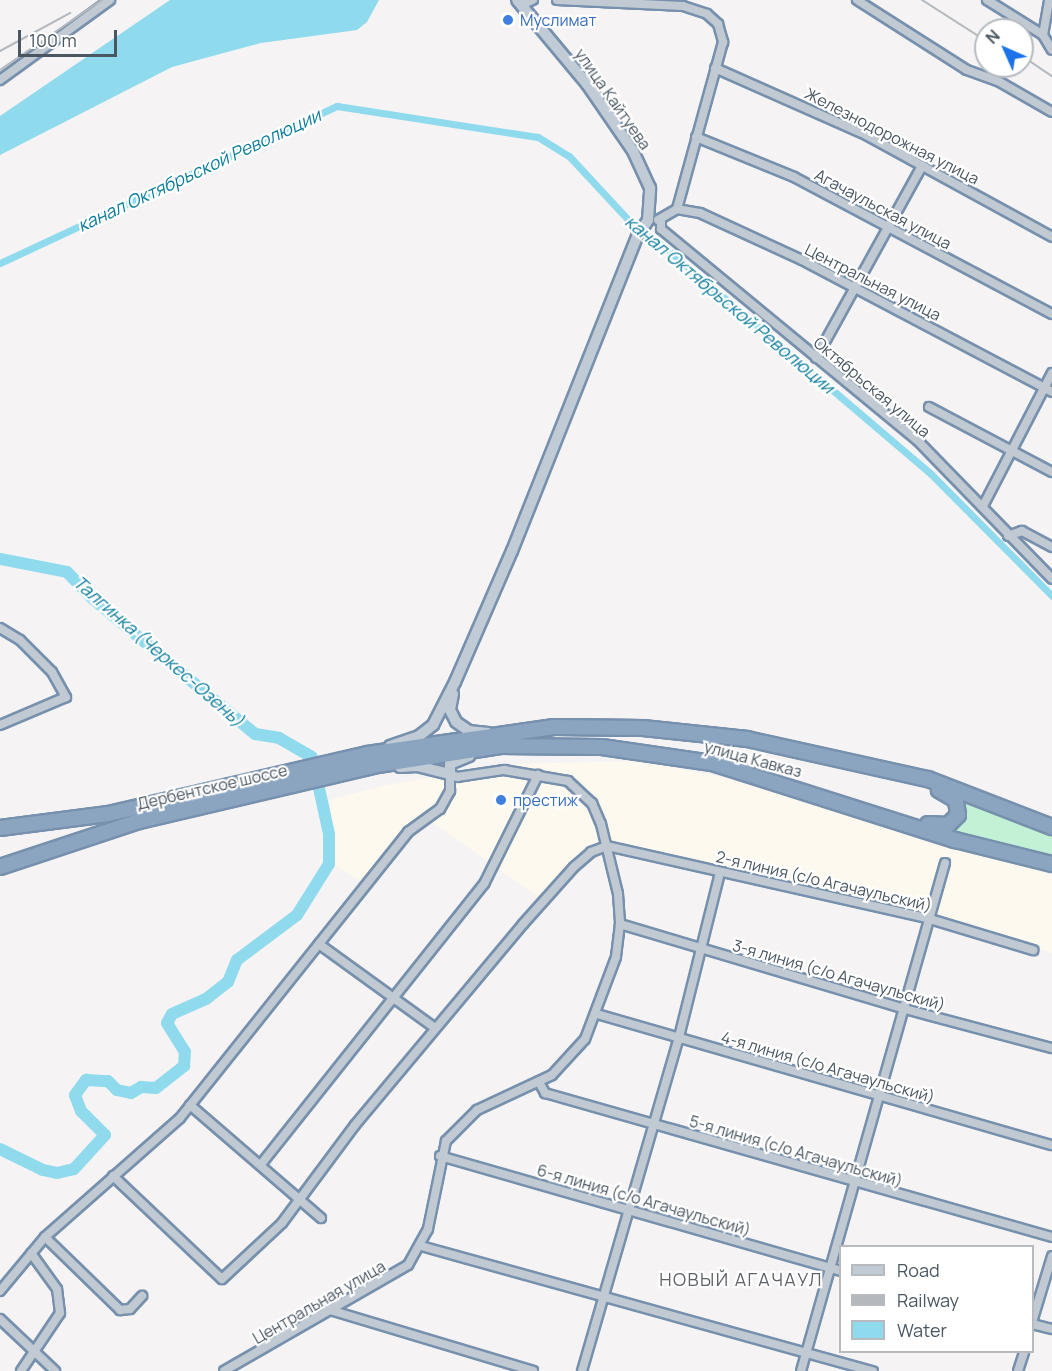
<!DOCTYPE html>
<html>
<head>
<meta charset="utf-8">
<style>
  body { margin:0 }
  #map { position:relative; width:1052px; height:1371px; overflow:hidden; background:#f5f3f3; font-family:Manrope,sans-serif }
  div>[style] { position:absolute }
  .commercial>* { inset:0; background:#fdf9ef }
  .green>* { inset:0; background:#c3f1d5 }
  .water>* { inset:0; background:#90daee }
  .canal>* { height:7px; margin:-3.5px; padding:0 3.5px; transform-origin:3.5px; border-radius:3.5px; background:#90daee }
  .river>* { height:12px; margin:-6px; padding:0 6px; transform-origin:6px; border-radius:6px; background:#90daee }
  .roads { filter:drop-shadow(2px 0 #7690ad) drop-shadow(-2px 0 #7690ad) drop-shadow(0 2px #7690ad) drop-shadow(0 -2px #7690ad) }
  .street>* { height:8px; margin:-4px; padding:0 4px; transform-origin:4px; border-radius:4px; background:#c1cad2 }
  .secondary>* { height:10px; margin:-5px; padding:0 5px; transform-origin:5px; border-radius:5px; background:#c1cbd6 }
  .highway>* { height:14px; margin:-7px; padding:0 7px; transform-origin:7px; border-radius:7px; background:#8ba5c1 }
  .rail>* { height:2px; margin:-1px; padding:0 1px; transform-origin:1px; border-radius:1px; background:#b5b8bd }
  .dots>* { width:16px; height:16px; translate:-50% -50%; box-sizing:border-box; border:3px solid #fff; border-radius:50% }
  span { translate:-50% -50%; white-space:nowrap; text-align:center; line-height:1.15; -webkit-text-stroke:4.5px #fff; paint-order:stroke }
  .shop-label { font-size:16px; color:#366cbe }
  .left { translate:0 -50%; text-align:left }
  .street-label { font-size:16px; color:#4a5661 }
  .water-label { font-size:18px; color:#0c7c9b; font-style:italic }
  .neighbourhood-label { font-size:18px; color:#5f6368; letter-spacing:1.5px }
  .legend { position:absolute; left:839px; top:1245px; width:195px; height:108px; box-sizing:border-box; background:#fff; border:2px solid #b7bbc0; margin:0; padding:8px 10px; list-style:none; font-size:18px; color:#4a5661 }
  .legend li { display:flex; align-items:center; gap:12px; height:30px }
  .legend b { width:30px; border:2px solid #b7bbc0 }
  .north { position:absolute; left:974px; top:18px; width:60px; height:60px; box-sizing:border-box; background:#fff; border:2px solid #b7bbc0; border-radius:50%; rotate:315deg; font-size:16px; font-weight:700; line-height:24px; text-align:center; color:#4a5661 }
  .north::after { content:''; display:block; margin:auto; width:21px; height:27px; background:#1a73e8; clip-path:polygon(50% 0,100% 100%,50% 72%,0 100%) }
  .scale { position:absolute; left:18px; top:30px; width:99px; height:27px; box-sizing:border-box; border:3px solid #4a5661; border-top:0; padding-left:8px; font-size:18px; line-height:21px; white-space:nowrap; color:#4a5661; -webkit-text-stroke:4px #fff; paint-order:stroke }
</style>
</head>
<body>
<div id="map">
  <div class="commercial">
    <div style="clip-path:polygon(639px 761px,763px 785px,1052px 875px,1052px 953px,887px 905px,600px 842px,541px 899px,421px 814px,364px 883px,327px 861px,333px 838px,330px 800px,386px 785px,513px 764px)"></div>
  </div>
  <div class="green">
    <div style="clip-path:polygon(959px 795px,1052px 834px,1052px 859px,948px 833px,964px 819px,965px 803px)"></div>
  </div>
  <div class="water">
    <div style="clip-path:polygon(170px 0,379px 0,367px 22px,357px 30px,261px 43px,172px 67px,0 155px,0 116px)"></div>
  </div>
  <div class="canal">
    <div style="left:0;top:263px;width:372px;rotate:-25deg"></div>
    <div style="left:337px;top:106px;width:203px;rotate:8.8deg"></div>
    <div style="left:538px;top:137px;width:36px;rotate:32deg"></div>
    <div style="left:569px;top:156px;width:94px;rotate:47.2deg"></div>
    <div style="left:633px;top:225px;width:35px;rotate:35deg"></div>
    <div style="left:662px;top:245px;width:353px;rotate:40.4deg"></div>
    <div style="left:931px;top:474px;width:172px;rotate:45.2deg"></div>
  </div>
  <div class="river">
    <div style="left:0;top:559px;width:68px;rotate:11deg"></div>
    <div style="left:67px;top:572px;width:37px;rotate:46deg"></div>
    <div style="left:93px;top:599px;width:211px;rotate:39.8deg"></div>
    <div style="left:255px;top:734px;width:24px;rotate:9deg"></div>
    <div style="left:279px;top:738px;width:38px;rotate:30deg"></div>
    <div style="left:0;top:1149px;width:48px;rotate:26deg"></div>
    <div style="left:43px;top:1170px;width:14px;rotate:12deg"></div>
    <div style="left:57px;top:1173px;width:17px;rotate:-13deg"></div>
    <div style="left:74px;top:1169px;width:46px;rotate:-47.6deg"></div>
    <div style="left:105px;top:1135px;width:34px;rotate:-135deg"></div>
    <div style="left:81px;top:1111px;width:17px;rotate:-111deg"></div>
    <div style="left:75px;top:1095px;width:19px;rotate:-54deg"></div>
    <div style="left:86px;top:1080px;width:22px;rotate:3deg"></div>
    <div style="left:108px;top:1081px;width:13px;rotate:45deg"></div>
    <div style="left:117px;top:1090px;width:14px;rotate:12deg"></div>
    <div style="left:131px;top:1093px;width:12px;rotate:-31deg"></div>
    <div style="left:141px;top:1087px;width:15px;rotate:4deg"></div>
    <div style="left:156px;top:1088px;width:36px;rotate:-38deg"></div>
    <div style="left:184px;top:1066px;width:14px;rotate:-86deg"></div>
    <div style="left:185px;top:1052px;width:34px;rotate:-122deg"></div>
    <div style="left:167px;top:1023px;width:10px;rotate:-61deg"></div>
    <div style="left:172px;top:1014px;width:37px;rotate:-24deg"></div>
    <div style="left:206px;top:999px;width:28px;rotate:-38deg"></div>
    <div style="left:228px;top:982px;width:24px;rotate:-68deg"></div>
    <div style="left:237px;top:960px;width:75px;rotate:-36.9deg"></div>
    <div style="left:297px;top:915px;width:60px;rotate:-57.9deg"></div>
    <div style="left:329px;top:864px;width:30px;rotate:-90deg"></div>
    <div style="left:329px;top:834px;width:47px;rotate:-102.3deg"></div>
  </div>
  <div class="roads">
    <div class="street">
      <div style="left:557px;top:0;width:126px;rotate:2.7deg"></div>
      <div style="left:683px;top:6px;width:25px;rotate:18deg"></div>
      <div style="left:707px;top:14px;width:15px;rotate:42deg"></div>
      <div style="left:718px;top:24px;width:19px;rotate:74deg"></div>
      <div style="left:723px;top:42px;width:173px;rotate:105.4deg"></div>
      <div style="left:857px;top:0;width:130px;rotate:32.5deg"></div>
      <div style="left:967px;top:70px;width:33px;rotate:20deg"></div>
      <div style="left:998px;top:81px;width:62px;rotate:29.9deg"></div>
      <div style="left:987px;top:0;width:66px;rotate:32deg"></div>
      <div style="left:1043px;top:35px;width:36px;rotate:-80deg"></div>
      <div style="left:521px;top:5px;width:13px;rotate:-23deg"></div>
      <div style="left:1043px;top:35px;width:17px;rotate:59deg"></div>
      <div style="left:715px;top:68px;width:165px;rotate:23.9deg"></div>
      <div style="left:866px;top:135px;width:212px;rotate:28.7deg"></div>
      <div style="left:0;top:80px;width:136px;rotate:-36deg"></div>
      <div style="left:696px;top:137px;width:106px;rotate:22.2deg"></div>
      <div style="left:794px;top:177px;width:292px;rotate:28deg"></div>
      <div style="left:677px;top:209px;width:23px;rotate:10deg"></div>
      <div style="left:700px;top:213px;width:112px;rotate:24.7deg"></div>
      <div style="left:802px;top:260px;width:283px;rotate:27.8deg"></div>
      <div style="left:658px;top:220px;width:22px;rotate:-30deg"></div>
      <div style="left:661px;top:220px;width:9px;rotate:90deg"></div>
      <div style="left:661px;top:229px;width:333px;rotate:39.5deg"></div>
      <div style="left:918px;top:441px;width:192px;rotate:45.8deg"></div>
      <div style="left:816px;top:358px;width:219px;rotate:-61.1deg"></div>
      <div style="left:929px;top:407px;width:139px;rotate:27.9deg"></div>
      <div style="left:983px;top:506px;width:150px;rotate:-62.6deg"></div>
      <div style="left:1008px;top:536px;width:15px;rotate:-20deg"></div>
      <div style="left:1022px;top:531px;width:34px;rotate:28deg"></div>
      <div style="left:0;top:628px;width:23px;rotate:31deg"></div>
      <div style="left:20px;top:640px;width:45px;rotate:45deg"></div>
      <div style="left:52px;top:672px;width:29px;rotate:61deg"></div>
      <div style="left:66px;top:697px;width:72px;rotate:157deg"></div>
      <div style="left:620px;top:924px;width:297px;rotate:16.6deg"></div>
      <div style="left:905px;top:1009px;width:152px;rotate:14.9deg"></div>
      <div style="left:319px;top:944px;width:143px;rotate:35.9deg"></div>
      <div style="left:597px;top:1014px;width:473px;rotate:16.1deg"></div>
      <div style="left:539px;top:1082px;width:13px;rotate:61deg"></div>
      <div style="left:545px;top:1093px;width:527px;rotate:15.86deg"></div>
      <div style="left:190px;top:1105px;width:173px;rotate:40.8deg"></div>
      <div style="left:440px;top:1156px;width:416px;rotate:16deg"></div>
      <div style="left:262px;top:1163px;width:357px;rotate:-51.5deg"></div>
      <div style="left:484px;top:884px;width:122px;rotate:-63.6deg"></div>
      <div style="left:113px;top:1176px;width:150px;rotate:43.4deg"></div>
      <div style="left:222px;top:1279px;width:82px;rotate:-43deg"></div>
      <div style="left:282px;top:1223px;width:122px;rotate:-53.3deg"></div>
      <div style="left:355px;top:1125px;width:262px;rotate:-50.1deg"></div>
      <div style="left:523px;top:924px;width:76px;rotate:-48.2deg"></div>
      <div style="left:574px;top:867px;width:23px;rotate:-41deg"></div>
      <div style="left:591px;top:852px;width:17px;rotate:-21deg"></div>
      <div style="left:607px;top:846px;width:331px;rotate:12.7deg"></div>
      <div style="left:930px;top:919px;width:108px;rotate:16.8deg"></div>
      <div style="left:45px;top:1237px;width:105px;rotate:44.2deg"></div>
      <div style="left:120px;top:1310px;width:10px;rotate:-6deg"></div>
      <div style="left:130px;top:1309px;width:18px;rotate:-47deg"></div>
      <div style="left:421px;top:1246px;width:469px;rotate:15.5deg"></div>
      <div style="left:0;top:1291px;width:70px;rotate:-50.2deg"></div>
      <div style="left:45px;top:1237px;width:180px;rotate:-41.4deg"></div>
      <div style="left:180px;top:1118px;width:366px;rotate:-51.4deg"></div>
      <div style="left:408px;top:832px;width:39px;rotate:-36deg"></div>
      <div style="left:440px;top:809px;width:21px;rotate:-61deg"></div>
      <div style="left:450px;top:791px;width:17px;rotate:-90deg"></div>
      <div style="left:450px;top:774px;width:8px;rotate:23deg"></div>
      <div style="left:457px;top:777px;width:48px;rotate:-8.5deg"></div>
      <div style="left:504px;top:770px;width:65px;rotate:9.8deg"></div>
      <div style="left:568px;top:781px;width:33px;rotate:43deg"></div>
      <div style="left:592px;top:803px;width:23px;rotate:67deg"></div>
      <div style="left:601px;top:824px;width:72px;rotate:76.3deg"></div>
      <div style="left:618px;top:894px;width:30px;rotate:86deg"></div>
      <div style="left:620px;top:924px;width:33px;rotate:97deg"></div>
      <div style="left:616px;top:957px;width:88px;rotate:110.7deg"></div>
      <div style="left:585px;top:1039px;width:49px;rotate:132.5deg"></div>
      <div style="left:552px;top:1075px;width:83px;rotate:155deg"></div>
      <div style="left:477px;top:1110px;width:44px;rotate:135deg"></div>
      <div style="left:446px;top:1141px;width:90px;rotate:101.6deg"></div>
      <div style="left:428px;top:1229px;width:41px;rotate:119.1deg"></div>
      <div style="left:408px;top:1265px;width:212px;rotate:150.1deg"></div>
      <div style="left:330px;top:1310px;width:212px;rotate:16.7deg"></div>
      <div style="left:0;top:1319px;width:76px;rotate:43.4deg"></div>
      <div style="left:1032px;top:1322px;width:69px;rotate:-73.1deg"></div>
      <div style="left:1032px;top:1324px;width:21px;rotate:14deg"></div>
      <div style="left:21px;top:1371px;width:70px;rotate:-56.1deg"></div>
      <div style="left:60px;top:1313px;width:24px;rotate:-97deg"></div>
      <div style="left:57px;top:1289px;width:44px;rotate:-125.8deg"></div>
      <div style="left:582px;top:1371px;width:348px;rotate:-73.8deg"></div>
      <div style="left:679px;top:1037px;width:170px;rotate:-76deg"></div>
      <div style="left:801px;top:1371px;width:528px;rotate:-74.17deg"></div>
      <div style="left:1018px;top:1371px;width:20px;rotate:-72deg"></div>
    </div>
    <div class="secondary">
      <div style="left:453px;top:694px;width:16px;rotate:101deg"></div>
      <div style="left:450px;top:710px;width:13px;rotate:63deg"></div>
      <div style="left:456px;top:722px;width:16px;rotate:35deg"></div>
      <div style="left:469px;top:731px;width:19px;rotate:6deg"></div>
      <div style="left:390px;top:746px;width:31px;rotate:-19deg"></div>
      <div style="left:419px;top:736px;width:18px;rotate:-38deg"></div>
      <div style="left:433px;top:725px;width:48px;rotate:-62.9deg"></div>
      <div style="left:455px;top:682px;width:143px;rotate:-66.5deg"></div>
      <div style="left:512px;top:551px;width:338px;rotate:-68.3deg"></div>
      <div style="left:637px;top:237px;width:20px;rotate:-57deg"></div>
      <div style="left:648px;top:220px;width:32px;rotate:-86deg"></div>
      <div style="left:650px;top:188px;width:41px;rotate:-114.7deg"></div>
      <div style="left:633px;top:151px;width:81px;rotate:-124.5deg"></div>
      <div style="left:587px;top:84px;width:109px;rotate:-129.8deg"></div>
      <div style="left:400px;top:767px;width:17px;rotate:-3deg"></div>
      <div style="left:417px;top:766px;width:34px;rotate:14deg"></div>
      <div style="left:450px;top:774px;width:10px;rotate:-90deg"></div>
      <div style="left:450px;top:764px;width:21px;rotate:-23deg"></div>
    </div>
    <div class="highway">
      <div style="left:928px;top:824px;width:20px;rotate:3deg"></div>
      <div style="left:948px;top:825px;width:14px;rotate:-45deg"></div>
      <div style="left:958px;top:815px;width:15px;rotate:-98deg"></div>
      <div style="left:956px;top:800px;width:20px;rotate:-150deg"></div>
      <div style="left:0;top:828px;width:109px;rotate:-7.4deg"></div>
      <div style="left:108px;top:814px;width:266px;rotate:-13deg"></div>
      <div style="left:367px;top:754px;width:189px;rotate:-8.2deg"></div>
      <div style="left:554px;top:727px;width:89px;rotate:0.6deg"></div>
      <div style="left:643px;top:728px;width:105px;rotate:6deg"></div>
      <div style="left:747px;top:739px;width:185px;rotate:12.5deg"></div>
      <div style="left:928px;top:779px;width:133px;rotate:21.2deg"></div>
      <div style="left:0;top:867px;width:146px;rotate:-18.3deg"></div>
      <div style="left:139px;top:821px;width:245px;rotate:-13.2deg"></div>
      <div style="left:378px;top:765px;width:124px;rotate:-8.8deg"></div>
      <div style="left:501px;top:746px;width:101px;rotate:0.6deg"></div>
      <div style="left:602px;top:747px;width:111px;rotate:8.3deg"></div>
      <div style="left:712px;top:763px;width:255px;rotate:17.6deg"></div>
      <div style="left:955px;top:840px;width:100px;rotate:13.9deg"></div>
    </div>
  </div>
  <div class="rail">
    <div style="left:922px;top:0;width:76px;rotate:32.6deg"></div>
    <div style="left:0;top:51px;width:80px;rotate:-28.5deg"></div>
    <div style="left:1022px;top:56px;width:36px;rotate:34deg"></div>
    <div style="left:0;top:70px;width:124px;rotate:-34.5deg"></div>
  </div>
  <div class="dots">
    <div style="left:508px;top:20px;background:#3f7fe0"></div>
    <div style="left:501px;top:800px;background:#3f7fe0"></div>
  </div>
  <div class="shop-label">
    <span class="left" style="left:520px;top:20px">Муслимат</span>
    <span class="left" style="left:513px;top:800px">престиж</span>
  </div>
  <div class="street-label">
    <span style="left:613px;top:99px;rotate:55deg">улица Кайтуева</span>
    <span style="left:892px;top:136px;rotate:27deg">Железнодорожная улица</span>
    <span style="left:883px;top:209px;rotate:28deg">Агачаульская улица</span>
    <span style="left:873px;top:282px;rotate:27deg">Центральная улица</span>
    <span style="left:872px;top:387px;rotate:40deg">Октябрьская улица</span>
    <span style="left:753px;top:759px;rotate:15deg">улица Кавказ</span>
    <span style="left:212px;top:787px;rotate:-13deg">Дербентское шоссе</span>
    <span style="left:824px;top:881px;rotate:13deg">2-я линия (с/о Агачаульский)</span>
    <span style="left:839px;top:975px;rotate:16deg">3-я линия (с/о Агачаульский)</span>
    <span style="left:828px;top:1067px;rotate:16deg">4-я линия (с/о Агачаульский)</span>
    <span style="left:796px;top:1151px;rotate:16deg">5-я линия (с/о Агачаульский)</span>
    <span style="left:644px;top:1200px;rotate:16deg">6-я линия (с/о Агачаульский)</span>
    <span style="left:319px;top:1302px;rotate:-30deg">Центральная улица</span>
  </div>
  <div class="water-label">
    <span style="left:199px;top:170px;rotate:-25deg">канал Октябрьской Революции</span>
    <span style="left:730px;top:304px;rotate:40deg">канал Октябрьской Революции</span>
    <span style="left:159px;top:651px;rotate:41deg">Талгинка (Черкес-Озень)</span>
  </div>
  <div class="neighbourhood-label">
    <span style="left:741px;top:1279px">НОВЫЙ АГАЧАУЛ</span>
  </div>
  <ul class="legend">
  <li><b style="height:8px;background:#c1cbd6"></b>Road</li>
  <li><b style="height:8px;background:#b5b8bd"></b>Railway</li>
  <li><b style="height:16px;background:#90daee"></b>Water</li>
  </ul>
  <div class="north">N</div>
  <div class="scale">100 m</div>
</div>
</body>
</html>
